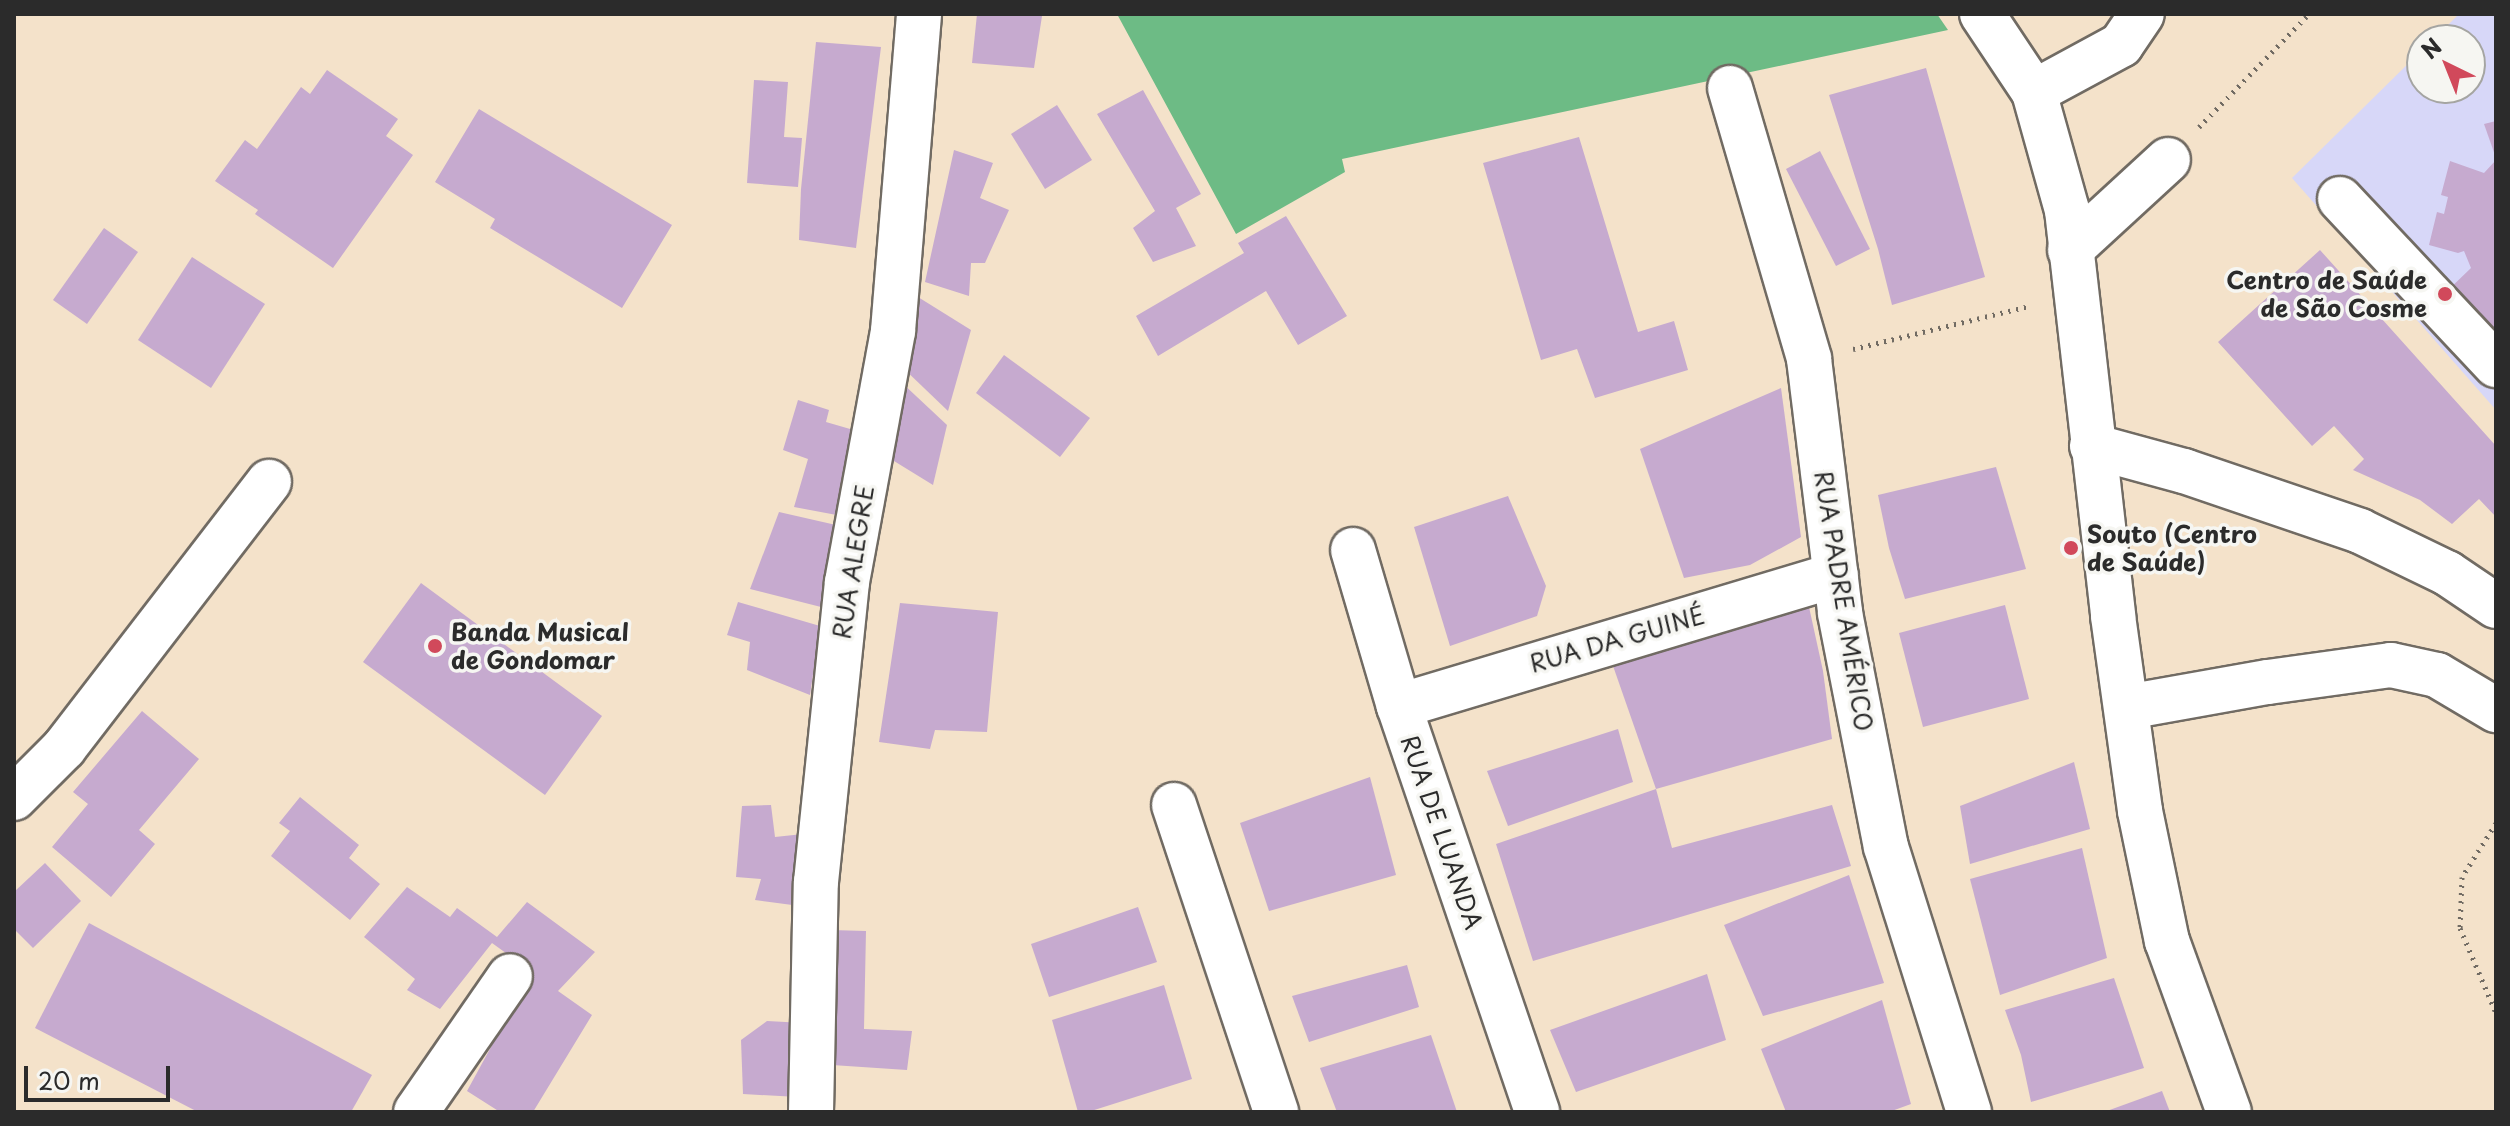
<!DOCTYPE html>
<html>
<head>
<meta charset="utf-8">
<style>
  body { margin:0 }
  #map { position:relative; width:2510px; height:1126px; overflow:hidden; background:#f4e2ca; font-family:"Playpen Sans",sans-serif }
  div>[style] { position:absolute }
  .built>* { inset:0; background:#d7d7f8 }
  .forest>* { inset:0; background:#6dbb85 }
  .building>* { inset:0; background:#c6aacf }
  .path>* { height:5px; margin-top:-2.5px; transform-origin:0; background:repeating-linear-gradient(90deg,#716b63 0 2px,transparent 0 8px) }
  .roads { filter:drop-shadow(2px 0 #716b63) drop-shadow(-2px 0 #716b63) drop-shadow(0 2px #716b63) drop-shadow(0 -2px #716b63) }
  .minor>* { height:44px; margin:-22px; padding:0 22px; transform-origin:22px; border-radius:22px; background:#fff }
  .dots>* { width:22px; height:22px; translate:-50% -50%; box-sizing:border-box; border:4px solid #f6f6f2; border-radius:50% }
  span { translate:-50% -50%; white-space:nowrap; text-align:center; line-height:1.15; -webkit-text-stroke:7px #f6f6f2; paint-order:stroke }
  .poi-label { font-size:24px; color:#2b2b2b; font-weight:700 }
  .right { translate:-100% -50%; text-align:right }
  .left { translate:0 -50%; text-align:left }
  .street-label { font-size:24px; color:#2b2b2b }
  .frame { position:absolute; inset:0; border:16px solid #2b2b2b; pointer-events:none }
  .north { position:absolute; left:2406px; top:24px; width:80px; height:80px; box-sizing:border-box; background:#f6f6f2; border:2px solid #a5a5a2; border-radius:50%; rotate:317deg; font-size:22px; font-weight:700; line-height:32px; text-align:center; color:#2b2b2b }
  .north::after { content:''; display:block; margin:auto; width:28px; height:36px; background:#d1495b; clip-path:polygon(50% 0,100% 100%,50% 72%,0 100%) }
  .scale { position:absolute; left:24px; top:1066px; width:146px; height:36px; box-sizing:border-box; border:4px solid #2b2b2b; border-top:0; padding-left:10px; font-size:24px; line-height:28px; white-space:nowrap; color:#2b2b2b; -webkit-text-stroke:6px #f6f6f2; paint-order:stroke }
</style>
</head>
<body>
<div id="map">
  <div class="built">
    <div style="clip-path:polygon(2459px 14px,2496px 14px,2496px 410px,2292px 178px,2422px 50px,2422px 88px,2470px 88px,2470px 40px,2433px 40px)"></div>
  </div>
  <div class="forest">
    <div style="clip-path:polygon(1117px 14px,1937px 14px,1948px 30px,1342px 159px,1345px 172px,1236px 234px)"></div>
  </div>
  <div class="building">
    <div style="clip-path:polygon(977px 14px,1042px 16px,1034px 68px,972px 63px)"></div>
    <div style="clip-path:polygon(816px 42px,881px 47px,856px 248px,799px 240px,801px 189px)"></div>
    <div style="clip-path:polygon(1926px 68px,1985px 277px,1892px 305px,1878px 249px,1829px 95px)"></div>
    <div style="clip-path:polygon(327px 70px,398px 119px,386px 136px,413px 155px,333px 268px,255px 214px,258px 210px,215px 181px,245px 140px,257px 149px,301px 87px,310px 94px)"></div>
    <div style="clip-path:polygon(754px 80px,788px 82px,784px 137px,802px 138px,798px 187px,747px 183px)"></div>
    <div style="clip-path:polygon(1143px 90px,1201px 194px,1176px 208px,1196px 246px,1153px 262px,1133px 228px,1155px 211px,1097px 114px)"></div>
    <div style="clip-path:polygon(1057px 105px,1092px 160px,1045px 189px,1011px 134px)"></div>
    <div style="clip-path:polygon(479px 109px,672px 225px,622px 308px,490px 228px,495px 219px,435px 182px)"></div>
    <div style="clip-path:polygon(2496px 121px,2496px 158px,2484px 124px)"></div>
    <div style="clip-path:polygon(1579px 137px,1638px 332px,1674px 321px,1688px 370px,1595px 398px,1577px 349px,1541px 360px,1483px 163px)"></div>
    <div style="clip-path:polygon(954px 150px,993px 163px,980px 198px,1009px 210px,985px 263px,971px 263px,969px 296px,925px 282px)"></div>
    <div style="clip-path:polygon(1820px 151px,1870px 249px,1836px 266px,1786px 169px)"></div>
    <div style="clip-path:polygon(2496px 160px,2496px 340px,2482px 328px,2487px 322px,2444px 294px,2471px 268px,2464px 251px,2458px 253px,2429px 245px,2437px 212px,2444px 214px,2448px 197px,2441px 195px,2450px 161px,2484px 173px)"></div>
    <div style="clip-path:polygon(1286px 216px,1347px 316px,1298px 345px,1266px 291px,1158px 356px,1136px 316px,1244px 253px,1238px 243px)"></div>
    <div style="clip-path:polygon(104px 228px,138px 252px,87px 324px,53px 300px)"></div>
    <div style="clip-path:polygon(2320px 250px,2496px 446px,2496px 517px,2479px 499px,2452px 524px,2420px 500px,2353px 470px,2364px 459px,2334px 426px,2312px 446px,2218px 342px)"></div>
    <div style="clip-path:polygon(192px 257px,265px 304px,211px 388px,138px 340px)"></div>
    <div style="clip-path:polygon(918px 297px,971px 330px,948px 411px,900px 365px)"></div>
    <div style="clip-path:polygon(1004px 355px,1090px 418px,1060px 457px,976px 393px)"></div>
    <div style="clip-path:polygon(900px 381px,947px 425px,933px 485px,881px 453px)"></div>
    <div style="clip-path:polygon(1781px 388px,1801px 537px,1750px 565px,1684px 578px,1640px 449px)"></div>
    <div style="clip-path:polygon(798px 400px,829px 410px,826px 422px,857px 431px,842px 516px,794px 507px,808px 459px,783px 450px)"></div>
    <div style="clip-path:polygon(1996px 467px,2026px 569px,1905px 599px,1889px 548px,1878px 495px)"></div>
    <div style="clip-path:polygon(1508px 496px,1546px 586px,1537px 616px,1450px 646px,1414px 527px)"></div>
    <div style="clip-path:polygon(779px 512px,836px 525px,821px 607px,750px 589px)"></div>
    <div style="clip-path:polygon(421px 583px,602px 716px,545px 795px,363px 662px)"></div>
    <div style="clip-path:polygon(738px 602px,820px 626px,810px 695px,747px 670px,750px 642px,727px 635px)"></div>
    <div style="clip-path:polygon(900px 603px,998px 612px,987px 732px,935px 730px,930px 749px,879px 742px)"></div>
    <div style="clip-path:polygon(2005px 605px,2029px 699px,1923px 727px,1899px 633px)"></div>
    <div style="clip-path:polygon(1809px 607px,1823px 671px,1832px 739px,1656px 789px,1612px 663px)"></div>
    <div style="clip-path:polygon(142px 711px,199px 759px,139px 830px,155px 844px,111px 897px,52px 847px,88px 804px,73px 792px)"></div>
    <div style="clip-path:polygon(1618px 729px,1633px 782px,1508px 826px,1487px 771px)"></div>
    <div style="clip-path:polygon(2074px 762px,2090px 829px,1970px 864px,1960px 806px)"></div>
    <div style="clip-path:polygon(1370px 777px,1396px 875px,1269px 911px,1240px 823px)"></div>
    <div style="clip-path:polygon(1656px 789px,1672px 848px,1832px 805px,1851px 866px,1533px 961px,1496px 844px)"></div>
    <div style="clip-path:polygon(300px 797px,359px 845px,349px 858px,380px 884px,350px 920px,271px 856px,290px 831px,279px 823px)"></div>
    <div style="clip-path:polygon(771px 805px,775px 837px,803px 834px,800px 906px,755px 900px,761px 879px,736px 877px,742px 806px)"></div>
    <div style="clip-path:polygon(2082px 848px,2107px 958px,2000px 995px,1970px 879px)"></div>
    <div style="clip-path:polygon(45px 863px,81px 901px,33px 948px,14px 929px,14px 892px)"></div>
    <div style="clip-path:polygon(1849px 875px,1884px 983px,1763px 1016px,1724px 925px)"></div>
    <div style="clip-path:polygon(407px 887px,450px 917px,457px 908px,497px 937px,527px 902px,595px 952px,558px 991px,592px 1015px,533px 1112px,500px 1112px,467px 1091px,532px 972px,492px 943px,440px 1009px,407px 990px,415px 979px,364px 937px)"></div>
    <div style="clip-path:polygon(1138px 907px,1157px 962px,1049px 997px,1031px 944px)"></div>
    <div style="clip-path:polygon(89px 923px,372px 1075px,351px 1112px,198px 1112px,35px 1028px)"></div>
    <div style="clip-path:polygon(831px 930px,866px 931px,864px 1029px,912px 1031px,907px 1070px,832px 1065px)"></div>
    <div style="clip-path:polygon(1407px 965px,1419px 1007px,1309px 1042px,1292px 996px)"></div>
    <div style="clip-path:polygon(1707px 974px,1726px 1040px,1576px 1092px,1550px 1030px)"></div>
    <div style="clip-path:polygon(2114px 978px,2144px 1068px,2031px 1102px,2021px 1055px,2005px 1010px)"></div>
    <div style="clip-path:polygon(1164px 985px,1192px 1079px,1088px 1112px,1078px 1112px,1052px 1020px)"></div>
    <div style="clip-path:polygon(1882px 1000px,1911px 1104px,1889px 1112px,1786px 1112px,1761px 1049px)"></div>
    <div style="clip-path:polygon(767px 1021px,804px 1023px,798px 1097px,743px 1094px,741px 1040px)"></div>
    <div style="clip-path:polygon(1431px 1035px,1457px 1112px,1337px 1112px,1320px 1068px)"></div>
    <div style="clip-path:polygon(2162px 1091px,2170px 1112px,2104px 1112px)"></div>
  </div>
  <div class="path">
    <div style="left:2199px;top:127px;width:158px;rotate:-45.8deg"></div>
    <div style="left:1853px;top:349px;width:181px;rotate:-13.7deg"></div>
    <div style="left:2496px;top:823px;width:64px;rotate:122.2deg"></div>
    <div style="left:2462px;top:877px;width:51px;rotate:92.2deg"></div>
    <div style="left:2460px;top:928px;width:92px;rotate:67deg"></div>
  </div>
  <div class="roads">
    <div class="minor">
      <div style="left:1982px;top:14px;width:94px;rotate:56.3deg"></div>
      <div style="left:2034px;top:92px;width:123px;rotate:74.4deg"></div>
      <div style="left:2067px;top:210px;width:409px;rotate:83.5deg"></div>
      <div style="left:2113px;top:616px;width:197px;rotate:82.1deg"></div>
      <div style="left:2140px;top:811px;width:133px;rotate:78.3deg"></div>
      <div style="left:2167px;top:941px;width:182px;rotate:70.1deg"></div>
      <div style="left:1730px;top:88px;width:282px;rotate:73.7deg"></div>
      <div style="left:1809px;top:359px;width:256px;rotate:83deg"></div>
      <div style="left:1840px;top:613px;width:238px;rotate:78.9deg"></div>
      <div style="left:1886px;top:847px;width:278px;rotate:72.6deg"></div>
      <div style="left:2034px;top:92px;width:99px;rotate:-28.4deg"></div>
      <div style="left:2121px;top:45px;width:37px;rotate:-56deg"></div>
      <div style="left:2340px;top:199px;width:228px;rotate:46.8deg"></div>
      <div style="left:2070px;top:250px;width:133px;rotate:-42.6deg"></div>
      <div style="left:2092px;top:446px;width:95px;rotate:15.2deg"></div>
      <div style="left:2184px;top:471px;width:186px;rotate:18.8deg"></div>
      <div style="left:2360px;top:531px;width:97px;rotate:25.8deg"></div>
      <div style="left:2447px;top:573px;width:59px;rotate:34deg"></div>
      <div style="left:1353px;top:550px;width:163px;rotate:73.6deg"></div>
      <div style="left:1399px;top:706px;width:429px;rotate:71.2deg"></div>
      <div style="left:1399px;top:706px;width:456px;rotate:-16.7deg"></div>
      <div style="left:2127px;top:707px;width:143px;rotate:-10.1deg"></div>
      <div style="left:2268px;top:682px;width:124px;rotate:-7.9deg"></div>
      <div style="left:2391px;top:665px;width:47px;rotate:12.3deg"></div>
      <div style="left:2437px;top:675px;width:69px;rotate:30.7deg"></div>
      <div style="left:14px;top:798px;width:71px;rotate:-45deg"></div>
      <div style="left:64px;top:748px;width:336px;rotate:-52.4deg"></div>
      <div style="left:1174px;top:805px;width:324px;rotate:71.6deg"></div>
      <div style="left:416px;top:1112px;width:165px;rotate:-55.3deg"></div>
      <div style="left:811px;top:1112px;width:230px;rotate:-88.8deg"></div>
      <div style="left:816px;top:882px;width:302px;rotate:-84.1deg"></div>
      <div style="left:847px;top:582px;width:255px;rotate:-79.6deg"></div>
      <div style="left:893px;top:331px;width:318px;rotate:-85.3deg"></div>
    </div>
  </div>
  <div class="dots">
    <div style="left:2445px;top:294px;background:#d1495b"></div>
    <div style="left:2071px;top:548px;background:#d1495b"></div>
    <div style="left:435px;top:646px;background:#d1495b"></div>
  </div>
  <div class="poi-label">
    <span class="right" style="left:2427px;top:294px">Centro de Saúde<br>de São Cosme</span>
    <span class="left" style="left:2087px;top:548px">Souto (Centro<br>de Saúde)</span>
    <span class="left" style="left:451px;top:646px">Banda Musical<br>de Gondomar</span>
  </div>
  <div class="street-label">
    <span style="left:853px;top:562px;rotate:-81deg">RUA ALEGRE</span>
    <span style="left:1844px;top:601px;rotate:81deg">RUA PADRE AMÉRICO</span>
    <span style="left:1617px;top:639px;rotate:-16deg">RUA DA GUINÉ</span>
    <span style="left:1442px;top:832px;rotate:71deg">RUA DE LUANDA</span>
  </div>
  <div class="frame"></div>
  <div class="north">N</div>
  <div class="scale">20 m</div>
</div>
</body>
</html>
